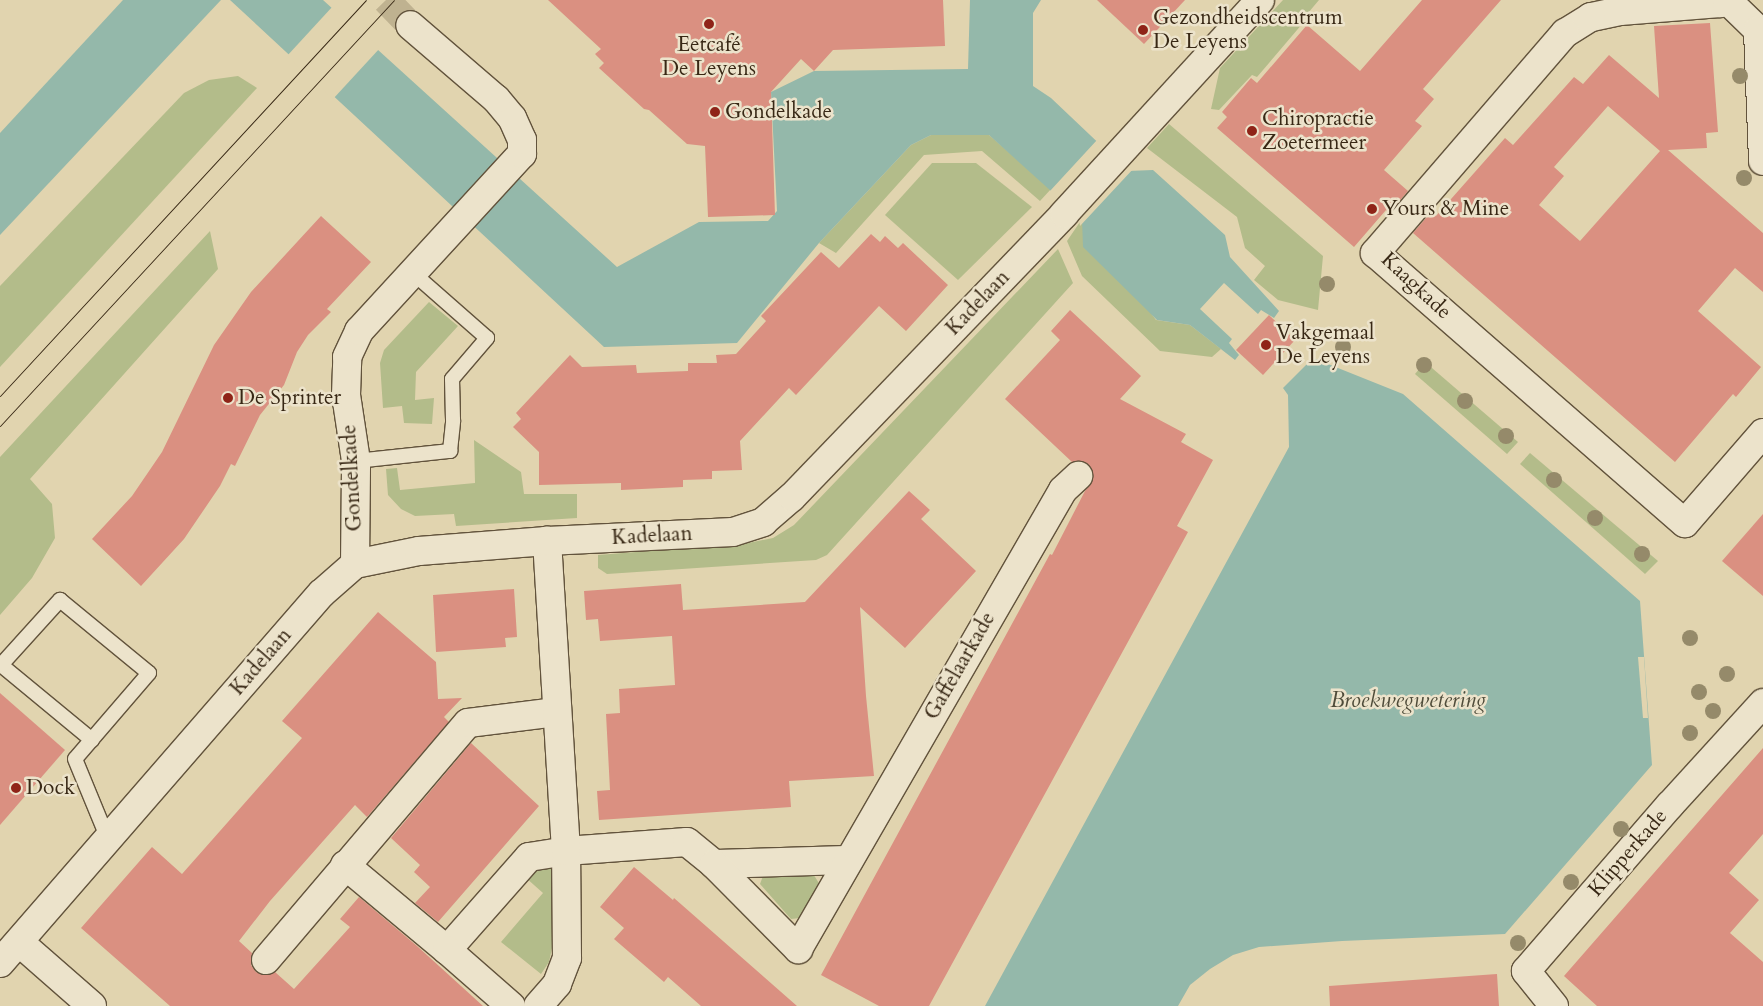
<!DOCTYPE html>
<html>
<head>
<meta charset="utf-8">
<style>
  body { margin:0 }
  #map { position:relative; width:1763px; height:1006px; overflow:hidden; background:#e1d4af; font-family:Cardo,serif }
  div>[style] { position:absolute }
  .green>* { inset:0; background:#b3bc8a }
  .water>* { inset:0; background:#94b8aa }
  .pier>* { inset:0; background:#e1d4af }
  .building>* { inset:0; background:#da9081 }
  .street-tunnel>* { height:28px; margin-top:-14px; transform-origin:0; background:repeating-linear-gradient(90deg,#bfb290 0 28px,transparent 0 42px) }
  .roads { filter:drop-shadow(1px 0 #62533c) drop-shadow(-1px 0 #62533c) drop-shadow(0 1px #62533c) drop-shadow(0 -1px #62533c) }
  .lane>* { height:14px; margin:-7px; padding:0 7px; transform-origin:7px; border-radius:7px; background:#ece3cb }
  .street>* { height:28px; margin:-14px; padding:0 14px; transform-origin:14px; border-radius:14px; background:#ece3cb }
  .secondary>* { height:28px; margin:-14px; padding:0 14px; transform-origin:14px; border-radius:14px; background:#ece3cb }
  .tram>* { height:1px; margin:-0.5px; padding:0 0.5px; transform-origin:0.5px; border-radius:0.5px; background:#382815 }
  .trees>* { width:16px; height:16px; margin:-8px; border-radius:50%; background:#958a6a }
  .dots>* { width:14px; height:14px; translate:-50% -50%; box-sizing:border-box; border:2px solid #ece3cb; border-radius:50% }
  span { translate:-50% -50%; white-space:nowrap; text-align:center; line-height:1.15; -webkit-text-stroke:5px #ece3cb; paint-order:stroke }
  .poi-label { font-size:21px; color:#382815 }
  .left { translate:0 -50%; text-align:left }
  .street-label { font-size:21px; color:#382815 }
  .water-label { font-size:22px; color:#4f4c3a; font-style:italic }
</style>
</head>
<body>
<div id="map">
  <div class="green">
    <div style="clip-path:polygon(1283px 0,1319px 0,1303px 19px,1303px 23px,1257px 77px,1252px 75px,1219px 110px,1211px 109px,1220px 68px)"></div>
    <div style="clip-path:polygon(238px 76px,257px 88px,0 367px,0 286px,184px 93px,209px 80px)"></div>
    <div style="clip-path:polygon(1169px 124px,1323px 256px,1318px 310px,1278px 300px,1254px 280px,1265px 266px,1245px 248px,1237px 217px,1147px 148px)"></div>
    <div style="clip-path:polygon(931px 135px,989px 135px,1051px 189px,1040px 201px,982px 151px,924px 155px,836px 253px,819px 243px,911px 145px)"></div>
    <div style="clip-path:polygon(932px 163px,976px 163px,1032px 207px,958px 280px,885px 215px)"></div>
    <div style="clip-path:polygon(1082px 219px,1156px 320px,1190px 325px,1221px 349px,1212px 357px,1160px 351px,1082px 276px,1067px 241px)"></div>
    <div style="clip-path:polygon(210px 231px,218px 269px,30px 479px,52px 504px,55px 538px,32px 578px,0 615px,0 457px)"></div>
    <div style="clip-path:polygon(1058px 249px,1073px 283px,827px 555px,816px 560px,607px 574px,598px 568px,598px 555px,748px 543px,773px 538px,794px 525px)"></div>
    <div style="clip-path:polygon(429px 302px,458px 326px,416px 372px,415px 400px,434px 398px,432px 424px,404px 423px,402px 406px,383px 408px,380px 363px,384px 350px)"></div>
    <div style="clip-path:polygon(1425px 362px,1518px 442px,1507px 454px,1415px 374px)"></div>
    <div style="clip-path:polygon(474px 440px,521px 472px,524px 494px,577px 494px,577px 518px,456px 526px,454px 514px,415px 516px,401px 509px,388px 495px,386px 469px,397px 468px,400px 490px,475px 483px)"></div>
    <div style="clip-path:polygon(1530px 453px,1658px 561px,1645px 574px,1520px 464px)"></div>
    <div style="clip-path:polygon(552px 857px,556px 930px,549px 962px,541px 974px,501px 942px,543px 893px,525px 877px)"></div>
    <div style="clip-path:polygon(812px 872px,820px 885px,800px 918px,791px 919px,760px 884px,763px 876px)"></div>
  </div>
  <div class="water">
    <div style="clip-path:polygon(123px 0,221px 0,0 235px,0 133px)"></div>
    <div style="clip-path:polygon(230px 0,323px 0,617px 267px,699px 222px,768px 221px,777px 211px,771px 92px,814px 71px,968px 69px,970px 0,1041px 0,1033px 13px,1033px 86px,1051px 98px,1128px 171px,1153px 170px,1225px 235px,1230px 257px,1279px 311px,1274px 318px,1261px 310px,1258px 314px,1224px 283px,1200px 309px,1232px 339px,1229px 343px,1239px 355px,1235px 360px,1190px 325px,1157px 320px,1083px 247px,1082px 219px,989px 135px,931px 135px,911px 145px,819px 243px,737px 343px,604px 347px)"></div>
    <div style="clip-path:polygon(1313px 358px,1403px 394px,1640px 601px,1652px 765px,1505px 934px,1342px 941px,1259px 947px,1233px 955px,1210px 969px,1190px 985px,1178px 1006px,985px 1006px,1289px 447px,1288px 395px,1283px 388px)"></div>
  </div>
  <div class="pier">
    <div style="clip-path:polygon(333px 6px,380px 48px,333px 99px,287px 56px)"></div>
    <div style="clip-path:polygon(1097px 140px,1129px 168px,1134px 168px,1080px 226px,1079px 220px,1050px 191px)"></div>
    <div style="clip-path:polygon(1638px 657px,1644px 657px,1648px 718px,1643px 718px)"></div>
  </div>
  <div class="building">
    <div style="clip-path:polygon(548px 0,943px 0,945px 46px,833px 50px,814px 71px,801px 59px,771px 92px,775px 215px,708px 217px,705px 146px,687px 144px,649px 110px,644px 109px,599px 68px,604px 63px,595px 54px,601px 49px)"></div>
    <div style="clip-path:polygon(1097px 0,1185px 0,1144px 44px)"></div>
    <div style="clip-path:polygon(1422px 0,1501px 0,1423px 89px,1434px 99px,1415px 121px,1422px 126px,1384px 170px,1408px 191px,1389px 213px,1386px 210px,1354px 247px,1217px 128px,1227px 117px,1222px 112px,1251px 78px,1257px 83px,1307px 25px,1360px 71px)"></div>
    <div style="clip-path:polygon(evenodd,1710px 23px,1718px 132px,1706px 133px,1707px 148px,1668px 150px,1763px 233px,1763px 292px,1735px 268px,1698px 311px,1761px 367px,1736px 397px,1733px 394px,1675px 462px,1413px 233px,1432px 211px,1436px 216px,1505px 138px,1513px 145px,1574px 77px,1583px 84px,1609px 55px,1659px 98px,1654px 26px,1710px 23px,1608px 106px,1660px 151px,1580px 241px,1539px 205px,1564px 176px,1554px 167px,1608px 106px)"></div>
    <div style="clip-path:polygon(321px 216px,371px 262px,327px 309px,331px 312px,308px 335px,297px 352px,284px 385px,260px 415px,235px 466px,231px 464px,220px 486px,184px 539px,141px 586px,92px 539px,132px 496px,162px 452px,214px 345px,251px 292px)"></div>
    <div style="clip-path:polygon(871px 234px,880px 242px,885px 236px,898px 248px,903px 243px,948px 285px,906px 331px,879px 306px,796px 395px,789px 388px,740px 441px,742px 470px,712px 471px,712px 479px,683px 480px,683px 487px,621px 490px,621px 483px,539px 485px,539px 452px,513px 427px,521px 419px,516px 413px,570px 355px,582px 367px,636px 365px,637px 373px,688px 371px,688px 363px,717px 363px,716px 355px,736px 354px,766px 321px,761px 316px,821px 252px,839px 268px)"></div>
    <div style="clip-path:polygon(1070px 310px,1141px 376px,1120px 399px,1186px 434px,1181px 442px,1213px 460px,1177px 526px,1188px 532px,929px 1006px,879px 1006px,821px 975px,1050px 554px,1052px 555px,1085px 491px,1093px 480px,1093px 472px,1089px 465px,1082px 461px,1072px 462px,1005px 399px,1060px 340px,1051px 331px)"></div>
    <div style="clip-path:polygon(1269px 315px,1295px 340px,1263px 375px,1236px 350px)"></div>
    <div style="clip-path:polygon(909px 491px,930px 510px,921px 519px,976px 571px,905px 648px,860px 607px,866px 696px,874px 776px,789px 781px,791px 807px,599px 820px,597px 791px,610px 790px,606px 714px,620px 713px,619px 689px,675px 685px,672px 636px,600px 641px,598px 619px,586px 620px,584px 591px,681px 584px,683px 610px,805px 602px)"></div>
    <div style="clip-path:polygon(1763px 514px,1763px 596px,1722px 561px)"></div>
    <div style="clip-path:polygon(514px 589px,517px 637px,505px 638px,506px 647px,436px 652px,433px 595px)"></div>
    <div style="clip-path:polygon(378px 612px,436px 662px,438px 699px,462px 698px,444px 717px,449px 722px,367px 817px,355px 805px,270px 901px,239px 941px,252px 953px,251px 965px,256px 972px,264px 975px,275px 972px,294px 989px,350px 927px,340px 919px,359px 897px,417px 946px,483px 1006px,170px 1006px,81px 928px,152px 847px,182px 874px,302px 738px,282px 721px)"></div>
    <div style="clip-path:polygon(0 693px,65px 750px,0 825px)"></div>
    <div style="clip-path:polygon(471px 743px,539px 806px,438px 922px,415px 903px,430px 887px,414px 872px,420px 865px,391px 838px)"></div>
    <div style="clip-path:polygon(1763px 748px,1763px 834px,1729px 873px,1759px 900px,1730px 933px,1763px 962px,1763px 1006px,1597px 1006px,1564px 976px)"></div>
    <div style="clip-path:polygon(634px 867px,673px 900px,674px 898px,797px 1006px,701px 1006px,668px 977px,664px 982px,614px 939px,624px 928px,600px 907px)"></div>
    <div style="clip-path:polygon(1497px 974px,1499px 1006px,1330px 1006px,1329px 986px)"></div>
  </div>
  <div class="street-tunnel">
    <div style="left:386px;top:0;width:35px;rotate:46deg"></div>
  </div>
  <div class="roads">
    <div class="lane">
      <div style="left:356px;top:461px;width:95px;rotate:-6.1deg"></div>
      <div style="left:450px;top:451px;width:31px;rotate:-84deg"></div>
      <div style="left:453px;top:420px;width:41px;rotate:-91.4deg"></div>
      <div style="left:452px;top:379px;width:54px;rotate:-49.5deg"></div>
      <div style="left:487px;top:338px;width:100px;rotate:-138.7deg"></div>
      <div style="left:92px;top:740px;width:118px;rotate:-140.5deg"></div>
      <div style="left:1px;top:665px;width:88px;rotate:-47.8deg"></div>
      <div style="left:60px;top:600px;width:115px;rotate:39.4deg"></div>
      <div style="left:149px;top:673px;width:113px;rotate:130.7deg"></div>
      <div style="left:75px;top:759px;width:87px;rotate:67.6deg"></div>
    </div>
    <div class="street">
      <div style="left:1726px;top:0;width:7px;rotate:153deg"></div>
      <div style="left:1720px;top:3px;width:100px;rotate:175.4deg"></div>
      <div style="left:1620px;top:11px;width:30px;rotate:168deg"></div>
      <div style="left:1591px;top:17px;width:31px;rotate:148deg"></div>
      <div style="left:1565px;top:33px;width:291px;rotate:130.8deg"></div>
      <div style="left:1375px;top:253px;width:411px;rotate:41.1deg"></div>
      <div style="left:1685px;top:523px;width:119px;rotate:-49.1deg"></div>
      <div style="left:1727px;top:0;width:43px;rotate:44.1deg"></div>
      <div style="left:1758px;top:30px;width:131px;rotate:87.8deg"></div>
      <div style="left:355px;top:564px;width:103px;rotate:-89.4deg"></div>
      <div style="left:356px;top:461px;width:67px;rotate:-98.6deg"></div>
      <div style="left:346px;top:395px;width:38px;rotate:-88deg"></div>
      <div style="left:347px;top:357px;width:29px;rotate:-65deg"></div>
      <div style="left:359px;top:331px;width:241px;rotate:-47.4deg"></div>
      <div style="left:522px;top:154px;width:14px;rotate:-90deg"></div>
      <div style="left:522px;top:140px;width:24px;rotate:-114deg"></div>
      <div style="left:512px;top:118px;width:25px;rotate:-130deg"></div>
      <div style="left:496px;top:99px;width:113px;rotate:-139.3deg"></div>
      <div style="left:714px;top:864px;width:134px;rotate:-1.7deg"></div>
      <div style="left:345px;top:865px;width:133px;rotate:39.8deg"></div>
      <div style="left:447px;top:950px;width:124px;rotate:-48.6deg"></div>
      <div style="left:529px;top:857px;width:37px;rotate:-9deg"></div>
      <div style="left:566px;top:851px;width:121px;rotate:-4.3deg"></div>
      <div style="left:687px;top:842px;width:35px;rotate:39deg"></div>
      <div style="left:714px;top:864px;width:120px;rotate:45.3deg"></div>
      <div style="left:798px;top:949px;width:530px;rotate:-60deg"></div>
      <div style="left:1063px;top:490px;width:21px;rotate:-43deg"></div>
      <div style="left:19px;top:942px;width:97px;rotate:41.2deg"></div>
      <div style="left:447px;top:950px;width:85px;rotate:41.2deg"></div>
      <div style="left:266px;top:960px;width:311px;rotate:-49.6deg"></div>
      <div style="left:468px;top:723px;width:89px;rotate:-7.1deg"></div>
      <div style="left:538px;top:1006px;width:29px;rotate:-49deg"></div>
      <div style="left:557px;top:984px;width:28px;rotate:-69deg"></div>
      <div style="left:567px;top:958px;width:107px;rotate:-90.5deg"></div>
      <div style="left:566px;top:851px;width:311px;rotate:-93.5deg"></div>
      <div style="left:1554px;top:1006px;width:45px;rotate:-128.7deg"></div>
      <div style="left:1526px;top:971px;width:220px;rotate:-49.1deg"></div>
      <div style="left:1670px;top:805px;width:138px;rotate:-47.6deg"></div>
    </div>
    <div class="secondary">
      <div style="left:0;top:963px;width:490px;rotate:-49deg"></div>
      <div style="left:322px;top:593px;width:44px;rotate:-41.3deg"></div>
      <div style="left:355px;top:564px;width:65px;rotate:-11.5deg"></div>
      <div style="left:419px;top:551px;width:128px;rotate:-4.5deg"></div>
      <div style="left:547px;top:541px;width:186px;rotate:-2.8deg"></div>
      <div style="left:733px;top:532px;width:32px;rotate:-18deg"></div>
      <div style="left:763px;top:522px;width:38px;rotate:-41deg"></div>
      <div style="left:792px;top:497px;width:393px;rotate:-46.1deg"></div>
      <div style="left:1064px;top:214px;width:290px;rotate:-47.5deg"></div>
    </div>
  </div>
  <div class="tram">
    <div style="left:0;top:396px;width:539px;rotate:-47.25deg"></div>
    <div style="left:0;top:426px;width:580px;rotate:-47.23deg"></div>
  </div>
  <div class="trees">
    <div style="left:1740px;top:76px"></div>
    <div style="left:1744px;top:178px"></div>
    <div style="left:1327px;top:284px"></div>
    <div style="left:1343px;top:347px"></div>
    <div style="left:1424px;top:365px"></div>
    <div style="left:1465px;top:401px"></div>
    <div style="left:1506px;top:436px"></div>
    <div style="left:1554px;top:480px"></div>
    <div style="left:1595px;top:518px"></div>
    <div style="left:1642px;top:554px"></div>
    <div style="left:1690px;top:638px"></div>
    <div style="left:1727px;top:674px"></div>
    <div style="left:1699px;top:692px"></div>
    <div style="left:1713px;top:711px"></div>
    <div style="left:1690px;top:733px"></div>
    <div style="left:1621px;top:829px"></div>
    <div style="left:1571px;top:882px"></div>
    <div style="left:1518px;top:943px"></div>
  </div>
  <div class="dots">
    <div style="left:709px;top:24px;background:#8f2418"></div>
    <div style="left:1143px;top:30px;background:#8f2418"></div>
    <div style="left:715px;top:112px;background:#8f2418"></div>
    <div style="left:1252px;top:131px;background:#8f2418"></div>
    <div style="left:1372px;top:209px;background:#8f2418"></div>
    <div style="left:1266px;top:345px;background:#8f2418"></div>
    <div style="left:228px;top:398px;background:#8f2418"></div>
    <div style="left:16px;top:788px;background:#8f2418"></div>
  </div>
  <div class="poi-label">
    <span class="left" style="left:1153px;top:30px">Gezondheidscentrum<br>De Leyens</span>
    <span style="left:709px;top:57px">Eetcafé<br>De Leyens</span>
    <span class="left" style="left:725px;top:112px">Gondelkade</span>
    <span class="left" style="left:1262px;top:131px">Chiropractie<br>Zoetermeer</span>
    <span class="left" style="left:1382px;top:209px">Yours &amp; Mine</span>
    <span class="left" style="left:1276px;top:345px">Vakgemaal<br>De Leyens</span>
    <span class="left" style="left:238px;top:398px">De Sprinter</span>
    <span class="left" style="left:26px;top:788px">Dock</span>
  </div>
  <div class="street-label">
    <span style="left:1416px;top:286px;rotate:43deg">Kaagkade</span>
    <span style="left:978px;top:303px;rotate:-46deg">Kadelaan</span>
    <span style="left:352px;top:478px;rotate:-93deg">Gondelkade</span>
    <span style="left:652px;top:536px;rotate:-3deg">Kadelaan</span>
    <span style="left:261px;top:662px;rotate:-49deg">Kadelaan</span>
    <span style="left:960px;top:666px;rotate:-60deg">Gaffelaarkade</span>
    <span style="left:1628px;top:853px;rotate:-49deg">Klipperkade</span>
  </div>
  <div class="water-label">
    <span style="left:1408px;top:701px">Broekwegwetering</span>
  </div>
</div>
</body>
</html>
